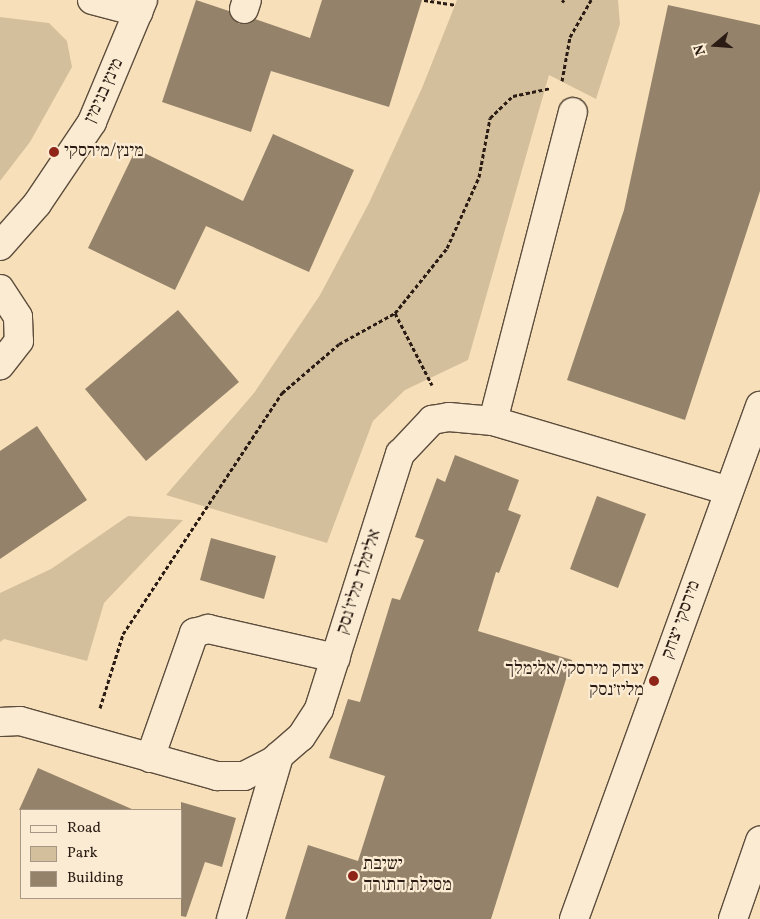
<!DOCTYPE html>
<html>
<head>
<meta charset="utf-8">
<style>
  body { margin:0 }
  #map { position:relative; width:760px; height:919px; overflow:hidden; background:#f7e0b9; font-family:Vollkorn,"Frank Ruhl Libre",serif }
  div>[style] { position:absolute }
  .green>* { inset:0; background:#d4bf9d }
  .building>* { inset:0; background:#95826a }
  .path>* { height:3px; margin-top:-1.5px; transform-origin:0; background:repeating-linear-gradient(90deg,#2a1c14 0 4px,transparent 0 6.5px) }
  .roads { filter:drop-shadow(1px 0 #5d4d3d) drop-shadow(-1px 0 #5d4d3d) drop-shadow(0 1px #5d4d3d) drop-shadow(0 -1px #5d4d3d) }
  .minor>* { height:28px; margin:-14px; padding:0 14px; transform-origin:14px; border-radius:14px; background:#faebd2 }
  .dots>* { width:14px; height:14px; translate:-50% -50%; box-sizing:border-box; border:2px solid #faebd2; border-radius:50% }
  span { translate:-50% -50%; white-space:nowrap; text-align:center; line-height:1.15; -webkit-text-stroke:4.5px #faebd2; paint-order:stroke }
  .street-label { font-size:18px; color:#2a1c14 }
  .poi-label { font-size:18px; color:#2a1c14 }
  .left { translate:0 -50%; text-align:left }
  .right { translate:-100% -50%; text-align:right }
  .legend { position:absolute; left:20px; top:809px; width:162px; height:90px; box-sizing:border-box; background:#faebd2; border:1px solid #a79886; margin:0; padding:6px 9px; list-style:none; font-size:15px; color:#2a1c14 }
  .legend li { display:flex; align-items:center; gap:10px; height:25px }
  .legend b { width:25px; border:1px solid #a79886 }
  .north { position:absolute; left:690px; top:20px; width:50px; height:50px; -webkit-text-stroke:4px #faebd2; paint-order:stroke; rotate:252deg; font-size:14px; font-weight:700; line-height:20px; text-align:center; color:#2a1c14 }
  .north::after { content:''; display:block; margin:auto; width:18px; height:22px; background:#2a1c14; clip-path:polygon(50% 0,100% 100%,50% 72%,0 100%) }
</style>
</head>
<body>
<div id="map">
  <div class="green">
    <div style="clip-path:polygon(457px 0,618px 0,620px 24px,596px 99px,549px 75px,468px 360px,405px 390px,373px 421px,327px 543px,166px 495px,254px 393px,320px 295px,369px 203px,422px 88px)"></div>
    <div style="clip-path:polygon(0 17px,49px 23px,67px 41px,72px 67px,30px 142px,0 181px)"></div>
    <div style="clip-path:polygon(128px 516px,183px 520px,104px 603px,87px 661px,4px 639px,0 642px,0 593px,51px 569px)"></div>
  </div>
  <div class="building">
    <div style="clip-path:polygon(196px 0,229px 11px,239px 24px,248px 24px,255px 19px,310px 38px,322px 0,422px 0,389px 107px,271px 71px,251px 132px,162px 102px)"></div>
    <div style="clip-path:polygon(668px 5px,760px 25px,760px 191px,685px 420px,567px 380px,624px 210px)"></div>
    <div style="clip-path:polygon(273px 134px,354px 170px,309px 272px,206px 226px,175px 290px,88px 248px,136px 149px,243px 201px)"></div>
    <div style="clip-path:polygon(178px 310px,239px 382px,146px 461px,85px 389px)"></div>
    <div style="clip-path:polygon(37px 426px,87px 500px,0 559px,0 451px)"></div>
    <div style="clip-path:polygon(455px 455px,519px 480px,508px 510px,521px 515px,499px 573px,496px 572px,478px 631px,572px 660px,491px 919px,285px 919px,308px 845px,358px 861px,385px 776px,329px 758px,348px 699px,360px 702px,392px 598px,400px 600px,424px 540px,415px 537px,437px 478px,445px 482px)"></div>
    <div style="clip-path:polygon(597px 496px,646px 514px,618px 588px,570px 569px)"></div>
    <div style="clip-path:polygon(211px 538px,276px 556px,264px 599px,200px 580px)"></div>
    <div style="clip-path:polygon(38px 768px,134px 810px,19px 810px)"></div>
    <div style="clip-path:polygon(181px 802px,236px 818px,222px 867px,205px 862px,186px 917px,181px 916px)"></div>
  </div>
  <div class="path">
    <div style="left:424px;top:0;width:31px;rotate:9deg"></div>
    <div style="left:562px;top:2px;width:3px;rotate:-45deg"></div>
    <div style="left:562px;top:81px;width:45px;rotate:-79.7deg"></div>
    <div style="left:570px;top:37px;width:43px;rotate:-60.4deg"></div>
    <div style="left:395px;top:313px;width:81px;rotate:62.8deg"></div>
    <div style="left:100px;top:708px;width:77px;rotate:-72.7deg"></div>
    <div style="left:123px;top:634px;width:289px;rotate:-56.6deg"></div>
    <div style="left:282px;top:393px;width:75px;rotate:-40.7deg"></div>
    <div style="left:339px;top:344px;width:64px;rotate:-29deg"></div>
    <div style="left:395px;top:313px;width:83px;rotate:-51.3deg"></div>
    <div style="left:447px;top:248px;width:78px;rotate:-65.7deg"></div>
    <div style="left:479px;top:177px;width:60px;rotate:-79.4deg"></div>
    <div style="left:490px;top:118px;width:32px;rotate:-44deg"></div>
    <div style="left:513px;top:96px;width:38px;rotate:-12deg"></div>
  </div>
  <div class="roads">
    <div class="minor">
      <div style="left:92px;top:0;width:48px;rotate:14.6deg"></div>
      <div style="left:244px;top:9px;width:9px;rotate:-72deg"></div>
      <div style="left:0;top:246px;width:56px;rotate:-48.6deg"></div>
      <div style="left:37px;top:204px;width:99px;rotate:-56.1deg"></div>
      <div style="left:92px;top:122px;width:132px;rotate:-67.3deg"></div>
      <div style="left:0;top:289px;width:33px;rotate:57deg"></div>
      <div style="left:18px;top:317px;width:24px;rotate:88deg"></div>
      <div style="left:19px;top:341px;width:31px;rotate:128deg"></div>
      <div style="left:493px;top:421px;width:319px;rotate:-75.5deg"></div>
      <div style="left:0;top:722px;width:20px;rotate:-3deg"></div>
      <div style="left:20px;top:721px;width:205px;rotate:15.6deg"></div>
      <div style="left:217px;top:776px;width:27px"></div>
      <div style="left:244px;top:776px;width:33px;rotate:-27deg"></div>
      <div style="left:273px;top:761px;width:37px;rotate:-41deg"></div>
      <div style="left:301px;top:737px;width:33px;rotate:-57deg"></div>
      <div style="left:319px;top:709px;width:268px;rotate:-72.4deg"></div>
      <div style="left:400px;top:454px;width:47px;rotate:-46.7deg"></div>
      <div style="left:432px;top:420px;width:17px;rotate:-10deg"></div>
      <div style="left:449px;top:417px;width:44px;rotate:5.2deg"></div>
      <div style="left:493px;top:421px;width:246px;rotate:16.5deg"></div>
      <div style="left:150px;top:758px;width:133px;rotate:-70.6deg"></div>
      <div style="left:194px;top:633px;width:15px;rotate:-16deg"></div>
      <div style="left:208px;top:629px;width:131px;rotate:12.8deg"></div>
      <div style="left:231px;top:919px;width:170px;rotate:-73.6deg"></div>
      <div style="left:574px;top:919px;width:546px;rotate:-70.07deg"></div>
      <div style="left:733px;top:919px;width:83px;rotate:-70.9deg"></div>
    </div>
  </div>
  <div class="dots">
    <div style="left:54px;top:152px;background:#8f2418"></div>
    <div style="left:654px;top:681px;background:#8f2418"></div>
    <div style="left:353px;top:876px;background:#8f2418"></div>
  </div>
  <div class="street-label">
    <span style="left:105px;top:91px;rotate:-65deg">מינץ בנימין</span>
    <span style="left:360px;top:582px;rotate:-72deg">אלימלך מליז'נסק</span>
    <span style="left:682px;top:620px;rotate:-70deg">מירסקי יצחק</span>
  </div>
  <div class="poi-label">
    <span class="left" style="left:64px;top:152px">מינץ/מירסקי</span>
    <span class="right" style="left:644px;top:681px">יצחק מירסקי/אלימלך<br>מליז׳נסק</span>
    <span class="left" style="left:363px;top:876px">ישיבת<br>מסילת התורה</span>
  </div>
  <ul class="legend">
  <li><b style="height:6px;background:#faebd2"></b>Road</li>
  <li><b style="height:14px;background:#d4bf9d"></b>Park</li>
  <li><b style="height:14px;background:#95826a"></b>Building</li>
  </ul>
  <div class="north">N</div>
</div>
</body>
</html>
